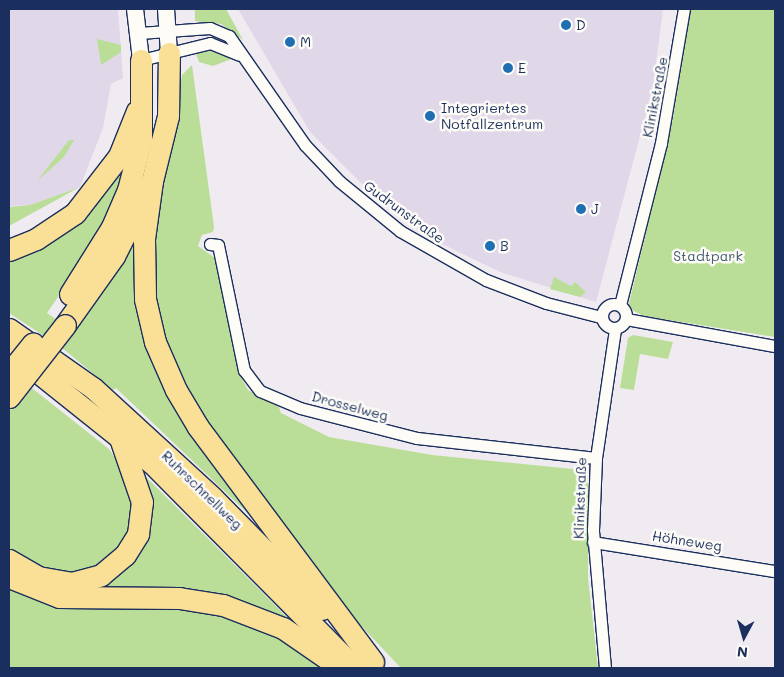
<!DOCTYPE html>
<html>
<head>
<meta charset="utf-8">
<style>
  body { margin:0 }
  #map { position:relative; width:784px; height:677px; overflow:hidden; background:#f0ebf1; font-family:Mali,sans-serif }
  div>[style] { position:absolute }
  .built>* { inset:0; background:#e0d7e9 }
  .green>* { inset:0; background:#bade98 }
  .roads { filter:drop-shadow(1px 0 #1b2f5e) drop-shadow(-1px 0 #1b2f5e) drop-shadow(0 1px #1b2f5e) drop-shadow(0 -1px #1b2f5e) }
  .street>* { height:11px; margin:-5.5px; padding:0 5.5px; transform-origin:5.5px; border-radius:5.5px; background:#fdfcf7 }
  .street>.ring { margin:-5.5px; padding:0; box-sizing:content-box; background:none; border:11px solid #fdfcf7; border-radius:50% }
  .secondary>* { height:16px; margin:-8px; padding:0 8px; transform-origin:8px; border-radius:8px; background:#fdfcf7 }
  .highway>* { height:21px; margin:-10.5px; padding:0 10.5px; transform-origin:10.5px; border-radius:10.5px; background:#fadf96 }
  .bridges { filter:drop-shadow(1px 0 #1b2f5e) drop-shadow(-1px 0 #1b2f5e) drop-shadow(0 1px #1b2f5e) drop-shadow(0 -1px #1b2f5e) }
  .highway-bridge>* { height:21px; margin:-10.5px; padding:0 10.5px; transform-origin:10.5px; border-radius:10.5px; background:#fadf96 }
  .dots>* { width:14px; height:14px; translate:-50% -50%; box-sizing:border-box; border:2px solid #fdfcf7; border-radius:50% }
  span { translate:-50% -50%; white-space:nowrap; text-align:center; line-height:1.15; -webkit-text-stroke:5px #fdfcf7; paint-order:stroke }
  .poi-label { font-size:14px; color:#1b2f5e }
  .left { translate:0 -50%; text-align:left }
  .street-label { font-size:14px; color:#1b2f5e }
  .park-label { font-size:14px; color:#435b6c }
  .frame { position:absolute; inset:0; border:10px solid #1b2f5e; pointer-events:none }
  .north { position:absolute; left:719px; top:612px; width:50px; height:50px; -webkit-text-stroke:4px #fdfcf7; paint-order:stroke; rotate:186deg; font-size:14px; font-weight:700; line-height:20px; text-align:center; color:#1b2f5e }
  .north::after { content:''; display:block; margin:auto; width:18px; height:22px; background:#1b2f5e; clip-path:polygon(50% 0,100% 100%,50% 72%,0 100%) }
</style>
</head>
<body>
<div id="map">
  <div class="built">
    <div style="clip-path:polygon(9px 9px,118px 9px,123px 78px,111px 84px,103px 128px,80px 187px,30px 205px,9px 206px)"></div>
    <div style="clip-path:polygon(238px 9px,663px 9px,653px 87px,596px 302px,500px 272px,436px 241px,376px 198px,310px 132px)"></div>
  </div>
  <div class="green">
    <div style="clip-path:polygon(195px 9px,226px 9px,243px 40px,221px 24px,195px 21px)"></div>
    <div style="clip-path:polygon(691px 9px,775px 9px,775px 337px,644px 316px,628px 308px,673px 118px)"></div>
    <div style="clip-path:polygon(97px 39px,121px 45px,121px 52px,101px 65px)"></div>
    <div style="clip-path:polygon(216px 49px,234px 58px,213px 66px,199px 62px,196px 54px)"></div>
    <div style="clip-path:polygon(192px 65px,214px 227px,213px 232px,202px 235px,198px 246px,215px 258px,242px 379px,248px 390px,279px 407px,281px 413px,329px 437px,432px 455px,583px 470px,584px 461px,588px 464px,588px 578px,598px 668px,401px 668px,331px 594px,197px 412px,157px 328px,149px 241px,182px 75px)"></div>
    <div style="clip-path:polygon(69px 140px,74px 140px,64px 157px,37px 181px)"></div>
    <div style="clip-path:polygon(132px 157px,95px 243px,47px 313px,71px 330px,136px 227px,139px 306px,261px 526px,116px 388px,113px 390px,61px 347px,9px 313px,9px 255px)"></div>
    <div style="clip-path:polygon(80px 187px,9px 226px,9px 207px,30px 205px)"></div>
    <div style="clip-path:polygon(554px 277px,571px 286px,575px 282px,586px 292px,580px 297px,550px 289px)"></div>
    <div style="clip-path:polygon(633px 335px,673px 342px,668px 359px,640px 354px,634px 390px,620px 388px,628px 338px)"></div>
    <div style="clip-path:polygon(9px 370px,109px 449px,131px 482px,133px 528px,118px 554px,82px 575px,47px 574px,9px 552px,9px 412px,16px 402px)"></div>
    <div style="clip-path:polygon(139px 470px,305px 635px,284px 623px,92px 592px,133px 554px)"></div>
    <div style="clip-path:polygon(9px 585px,180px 604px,267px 627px,330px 668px,9px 668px)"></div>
  </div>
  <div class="roads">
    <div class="street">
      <div style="left:139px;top:33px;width:71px;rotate:-4deg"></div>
      <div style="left:210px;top:28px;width:21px;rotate:23deg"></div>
      <div style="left:229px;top:36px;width:133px;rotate:55.1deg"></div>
      <div style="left:305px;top:145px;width:50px;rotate:46.6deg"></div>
      <div style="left:339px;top:181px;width:79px;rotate:39.3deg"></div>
      <div style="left:400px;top:231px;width:99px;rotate:29.7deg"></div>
      <div style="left:486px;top:280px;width:64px;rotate:21deg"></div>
      <div style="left:546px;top:303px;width:57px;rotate:14.3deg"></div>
      <div style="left:141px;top:60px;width:71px;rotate:-13.8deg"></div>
      <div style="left:210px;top:43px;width:31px;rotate:22deg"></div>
      <div style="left:210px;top:244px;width:8px;rotate:7deg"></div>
      <div style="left:218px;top:245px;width:128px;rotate:78.3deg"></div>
      <div style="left:244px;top:370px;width:26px;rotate:53deg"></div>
      <div style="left:260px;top:391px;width:43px;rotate:23deg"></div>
      <div style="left:300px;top:408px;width:121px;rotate:14.4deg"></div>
      <div style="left:417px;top:438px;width:180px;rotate:6.4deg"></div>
      <div class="ring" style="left:602px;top:304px;width:13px;height:13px"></div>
      <div style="left:620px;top:305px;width:167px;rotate:-75.8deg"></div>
      <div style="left:661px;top:143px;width:136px;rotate:-80.3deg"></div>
      <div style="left:626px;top:319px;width:151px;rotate:10.3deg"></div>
      <div style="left:593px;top:542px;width:184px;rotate:9.1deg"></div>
      <div style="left:605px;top:668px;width:139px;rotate:-95deg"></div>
      <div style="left:593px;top:530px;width:72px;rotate:-87.6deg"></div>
      <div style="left:596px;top:458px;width:130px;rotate:-81.6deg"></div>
    </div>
    <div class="secondary">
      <div style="left:135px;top:9px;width:51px;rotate:83.3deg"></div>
      <div style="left:166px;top:9px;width:44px;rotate:86.1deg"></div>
    </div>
    <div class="highway">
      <div style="left:152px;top:181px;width:59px;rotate:97.9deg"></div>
      <div style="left:144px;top:239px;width:60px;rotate:89deg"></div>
      <div style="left:145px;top:299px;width:44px;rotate:76.9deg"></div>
      <div style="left:155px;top:342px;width:52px;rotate:66.4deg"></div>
      <div style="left:176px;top:390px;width:43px;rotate:59.3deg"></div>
      <div style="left:198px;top:427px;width:293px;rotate:53.3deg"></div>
      <div style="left:9px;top:250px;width:29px;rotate:-22deg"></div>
      <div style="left:36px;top:239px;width:47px;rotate:-33.7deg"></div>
      <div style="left:75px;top:213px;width:72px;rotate:-52.3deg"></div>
      <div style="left:119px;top:156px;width:48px;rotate:-68.2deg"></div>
      <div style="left:70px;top:294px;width:79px;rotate:-57.9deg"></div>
      <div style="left:112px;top:227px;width:40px;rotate:-66.6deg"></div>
      <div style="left:128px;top:190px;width:52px;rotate:-75.4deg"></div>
      <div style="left:141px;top:140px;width:80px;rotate:-90deg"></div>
      <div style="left:65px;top:325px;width:85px;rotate:-54.6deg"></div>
      <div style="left:114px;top:256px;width:84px;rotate:-63.1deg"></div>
      <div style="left:152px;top:181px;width:67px;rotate:-76.2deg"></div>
      <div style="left:168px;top:116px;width:63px;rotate:-89.1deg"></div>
      <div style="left:9px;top:329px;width:103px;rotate:35.1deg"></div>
      <div style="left:93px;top:388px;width:161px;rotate:42.5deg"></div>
      <div style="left:212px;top:497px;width:157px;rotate:45.5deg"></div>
      <div style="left:9px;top:349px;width:183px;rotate:38.6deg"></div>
      <div style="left:152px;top:463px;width:289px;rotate:45.3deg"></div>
      <div style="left:9px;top:560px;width:34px;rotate:30deg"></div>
      <div style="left:38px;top:577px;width:35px;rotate:10deg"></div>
      <div style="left:72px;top:583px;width:30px;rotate:-15deg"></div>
      <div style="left:101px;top:575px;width:31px;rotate:-40deg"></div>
      <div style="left:125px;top:555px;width:25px;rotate:-58deg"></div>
      <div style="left:138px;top:534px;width:32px;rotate:-83deg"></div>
      <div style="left:142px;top:502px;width:65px;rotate:-109deg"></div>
      <div style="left:9px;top:577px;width:54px;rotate:21.8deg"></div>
      <div style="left:59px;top:597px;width:120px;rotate:0.5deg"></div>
      <div style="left:179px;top:598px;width:45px;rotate:9deg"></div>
      <div style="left:223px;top:605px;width:64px;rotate:21deg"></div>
      <div style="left:283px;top:628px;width:70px;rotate:34.6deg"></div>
    </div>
  </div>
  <div class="bridges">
    <div class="highway-bridge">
      <div style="left:9px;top:373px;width:38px;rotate:-51deg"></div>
      <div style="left:9px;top:397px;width:91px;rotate:-52.1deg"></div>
    </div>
  </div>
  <div class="dots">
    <div style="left:566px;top:25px;background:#1f6fb2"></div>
    <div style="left:290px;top:42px;background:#1f6fb2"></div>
    <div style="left:508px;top:68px;background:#1f6fb2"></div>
    <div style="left:430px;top:116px;background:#1f6fb2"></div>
    <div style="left:581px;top:209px;background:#1f6fb2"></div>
    <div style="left:490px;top:246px;background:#1f6fb2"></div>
  </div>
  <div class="poi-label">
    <span class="left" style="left:576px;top:25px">D</span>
    <span class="left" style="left:300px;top:42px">M</span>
    <span class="left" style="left:518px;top:68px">E</span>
    <span class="left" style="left:441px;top:116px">Integriertes<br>Notfallzentrum</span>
    <span class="left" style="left:591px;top:209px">J</span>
    <span class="left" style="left:500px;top:246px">B</span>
  </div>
  <div class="street-label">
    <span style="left:655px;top:97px;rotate:-79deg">Klinikstraße</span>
    <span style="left:404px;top:212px;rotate:36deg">Gudrunstraße</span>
    <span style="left:350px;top:406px;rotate:15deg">Drosselweg</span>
    <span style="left:202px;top:490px;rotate:44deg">Ruhrschnellweg</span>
    <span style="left:580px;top:498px;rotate:-88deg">Klinikstraße</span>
    <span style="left:687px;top:541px;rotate:9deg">Höhneweg</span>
  </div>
  <div class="park-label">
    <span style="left:708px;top:256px">Stadtpark</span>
  </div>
  <div class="frame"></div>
  <div class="north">N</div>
</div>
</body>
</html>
